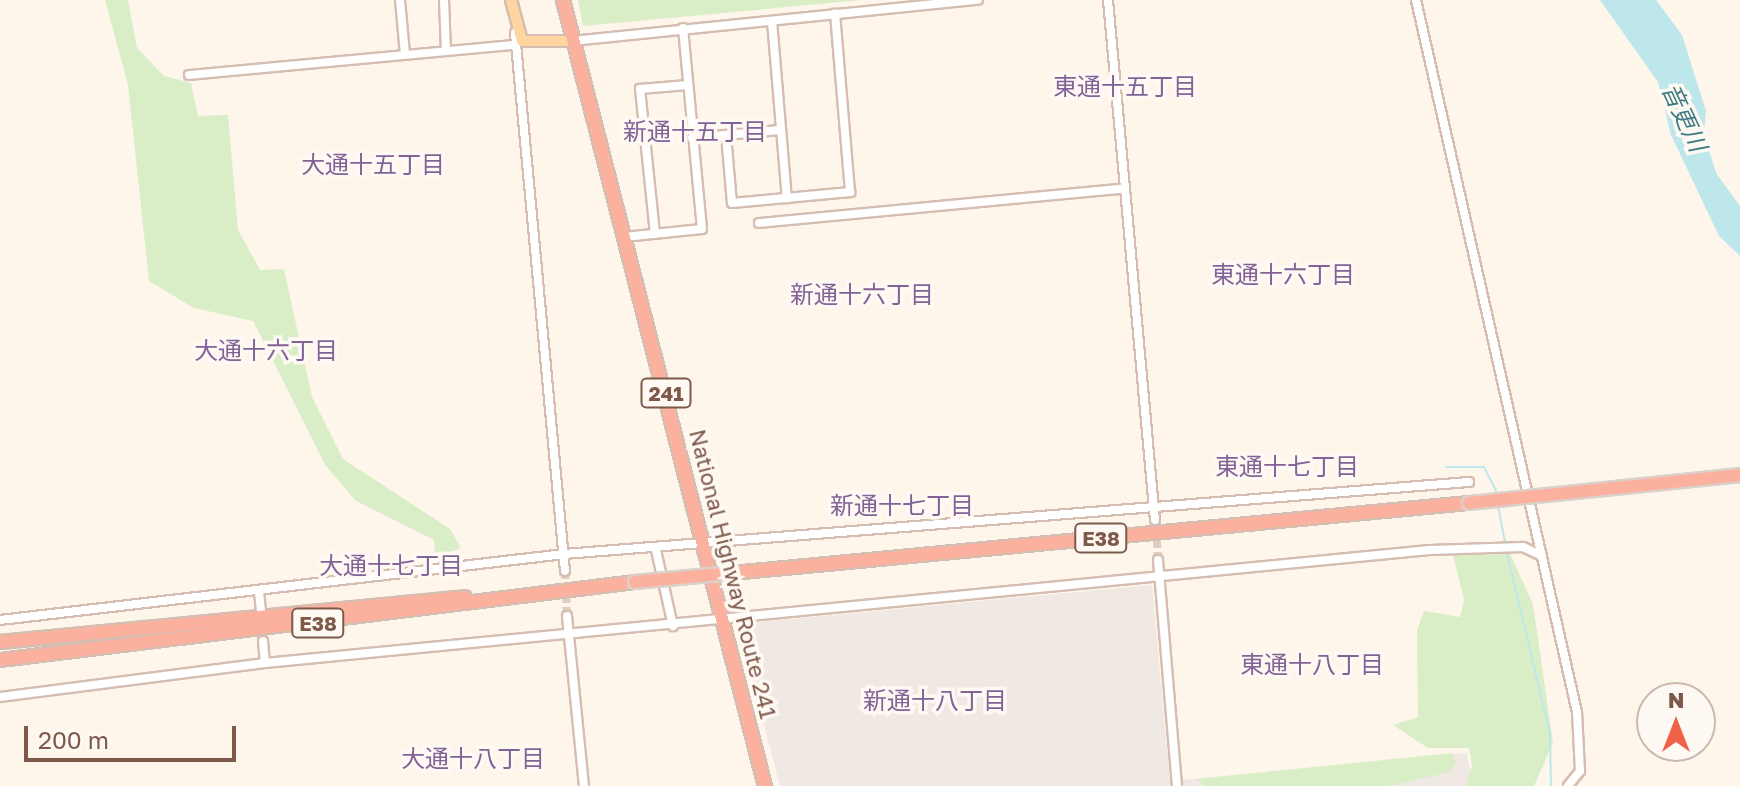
<!DOCTYPE html>
<html>
<head>
<meta charset="utf-8">
<style>
  body { margin:0 }
  #map { position:relative; width:1740px; height:786px; overflow:hidden; background:#fef5eb; font-family:"Golos Text","Noto Sans JP",sans-serif }
  div>[style] { position:absolute }
  .industrial>* { inset:0; background:#f0e8e3 }
  .green>* { inset:0; background:#d9eec7 }
  .water>* { inset:0; background:#bde7ea }
  .stream>* { height:2px; margin:-1px; padding:0 1px; transform-origin:1px; border-radius:1px; background:#bde7ea }
  .minor-tunnel>* { height:8px; margin-top:-4px; transform-origin:0; background:repeating-linear-gradient(90deg,#decec3 0 8px,transparent 0 12px) }
  .roads { filter:drop-shadow(2px 0 #d5beb1) drop-shadow(-2px 0 #d5beb1) drop-shadow(0 2px #d5beb1) drop-shadow(0 -2px #d5beb1) }
  .minor>* { height:8px; margin:-4px; padding:0 4px; transform-origin:4px; border-radius:4px; background:#fff }
  .major>* { height:10px; margin:-5px; padding:0 5px; transform-origin:5px; border-radius:5px; background:#ffd6a1 }
  .highway>* { height:12px; margin:-6px; padding:0 6px; transform-origin:6px; border-radius:6px; background:#fcb09e }
  .bridges { filter:drop-shadow(2px 0 #dbd1cc) drop-shadow(-2px 0 #dbd1cc) drop-shadow(0 2px #dbd1cc) drop-shadow(0 -2px #dbd1cc) }
  .highway-bridge>* { height:12px; margin:-6px; padding:0 6px; transform-origin:6px; border-radius:6px; background:#fcb09e }
  span { translate:-50% -50%; white-space:nowrap; text-align:center; line-height:1.15; -webkit-text-stroke:7px #fff9f3; paint-order:stroke }
  .shield-label span { padding:2px 6px; background:#fff9f3; border:2px solid; border-radius:6px; -webkit-text-stroke-width:0 }
  .shield-label { font-size:20px; color:#7d594a; font-weight:700 }
  .street-label { font-size:22px; color:#7d594a }
  .neighbourhood-label { font-size:24px; color:#826398 }
  .water-label { font-size:24px; color:#3c7c82; font-style:italic }
  .north { position:absolute; left:1636px; top:682px; width:80px; height:80px; box-sizing:border-box; background:#fff9f3; border:2px solid #cbb9af; border-radius:50%; rotate:0deg; font-size:22px; font-weight:700; line-height:32px; text-align:center; color:#7d594a }
  .north::after { content:''; display:block; margin:auto; width:28px; height:36px; background:#f06248; clip-path:polygon(50% 0,100% 100%,50% 72%,0 100%) }
  .scale { position:absolute; left:24px; top:726px; width:212px; height:36px; box-sizing:border-box; border:4px solid #7d594a; border-top:0; padding-left:10px; font-size:24px; line-height:28px; white-space:nowrap; color:#7d594a; -webkit-text-stroke:6px #fff9f3; paint-order:stroke }
</style>
</head>
<body>
<div id="map">
  <div class="industrial">
    <div style="clip-path:polygon(1152px 585px,1170px 781px,1467px 753px,1473px 786px,780px 786px,738px 624px)"></div>
  </div>
  <div class="green">
    <div style="clip-path:polygon(105px 0,128px 0,137px 48px,164px 76px,191px 83px,198px 116px,228px 115px,238px 230px,260px 270px,284px 269px,312px 397px,343px 459px,450px 529px,461px 548px,435px 558px,434px 540px,356px 501px,325px 465px,253px 321px,194px 308px,149px 281px,128px 85px)"></div>
    <div style="clip-path:polygon(578px 0,862px 0,583px 26px)"></div>
    <div style="clip-path:polygon(1510px 554px,1533px 604px,1553px 743px,1534px 786px,1466px 786px,1472px 766px,1469px 748px,1428px 748px,1393px 725px,1418px 717px,1417px 630px,1424px 611px,1460px 617px,1464px 600px,1453px 555px)"></div>
    <div style="clip-path:polygon(1452px 753px,1456px 762px,1449px 772px,1390px 786px,1204px 786px,1197px 779px)"></div>
  </div>
  <div class="water">
    <div style="clip-path:polygon(1600px 0,1656px 0,1682px 35px,1706px 111px,1704px 133px,1716px 173px,1740px 206px,1740px 256px,1719px 236px,1671px 135px,1658px 82px)"></div>
  </div>
  <div class="stream">
    <div style="left:1446px;top:467px;width:38px"></div>
    <div style="left:1484px;top:467px;width:31px;rotate:63deg"></div>
    <div style="left:1498px;top:506px;width:37px;rotate:79deg"></div>
    <div style="left:1507px;top:553px;width:186px;rotate:76.6deg"></div>
    <div style="left:1550px;top:734px;width:52px;rotate:88.9deg"></div>
  </div>
  <div class="minor-tunnel">
    <div style="left:1156px;top:528px;width:32px;rotate:86deg"></div>
    <div style="left:565px;top:571px;width:45px;rotate:87.5deg"></div>
  </div>
  <div class="roads">
    <div class="minor">
      <div style="left:400px;top:0;width:54px;rotate:84.7deg"></div>
      <div style="left:444px;top:0;width:51px;rotate:87.8deg"></div>
      <div style="left:1108px;top:0;width:522px;rotate:84.84deg"></div>
      <div style="left:1416px;top:0;width:730px;rotate:77.26deg"></div>
      <div style="left:1577px;top:712px;width:59px;rotate:87.1deg"></div>
      <div style="left:1580px;top:771px;width:19px;rotate:129deg"></div>
      <div style="left:772px;top:21px;width:178px;rotate:85.2deg"></div>
      <div style="left:515px;top:33px;width:540px;rotate:84.69deg"></div>
      <div style="left:571px;top:41px;width:409px;rotate:-5.8deg"></div>
      <div style="left:189px;top:75px;width:325px;rotate:-5.3deg"></div>
      <div style="left:726px;top:135px;width:68px;rotate:85deg"></div>
      <div style="left:732px;top:203px;width:119px;rotate:-5.3deg"></div>
      <div style="left:850px;top:192px;width:179px;rotate:-94.8deg"></div>
      <div style="left:692px;top:138px;width:88px;rotate:-5.2deg"></div>
      <div style="left:759px;top:223px;width:365px;rotate:-5.4deg"></div>
      <div style="left:655px;top:234px;width:146px;rotate:-95.9deg"></div>
      <div style="left:640px;top:89px;width:48px;rotate:-4.8deg"></div>
      <div style="left:624px;top:237px;width:78px;rotate:-5.9deg"></div>
      <div style="left:702px;top:229px;width:202px;rotate:-95.4deg"></div>
      <div style="left:656px;top:550px;width:78px;rotate:77.4deg"></div>
      <div style="left:1158px;top:560px;width:227px;rotate:85.2deg"></div>
      <div style="left:259px;top:592px;width:18px;rotate:84deg"></div>
      <div style="left:567px;top:616px;width:171px;rotate:84.3deg"></div>
      <div style="left:0;top:620px;width:568px;rotate:-6.67deg"></div>
      <div style="left:564px;top:554px;width:908px;rotate:-4.55deg"></div>
      <div style="left:263px;top:641px;width:22px;rotate:85deg"></div>
      <div style="left:0;top:697px;width:267px;rotate:-7.3deg"></div>
      <div style="left:265px;top:663px;width:1170px;rotate:-5.54deg"></div>
      <div style="left:1430px;top:550px;width:93px;rotate:-1.8deg"></div>
      <div style="left:1523px;top:547px;width:21px;rotate:25deg"></div>
    </div>
    <div class="major">
      <div style="left:511px;top:0;width:42px;rotate:75deg"></div>
      <div style="left:522px;top:41px;width:49px"></div>
    </div>
    <div class="highway">
      <div style="left:563px;top:0;width:812px;rotate:75.59deg"></div>
      <div style="left:732px;top:573px;width:740px;rotate:-5.43deg"></div>
      <div style="left:0;top:642px;width:467px;rotate:-5.5deg"></div>
      <div style="left:0;top:660px;width:640px;rotate:-7deg"></div>
    </div>
  </div>
  <div class="bridges">
    <div class="highway-bridge">
      <div style="left:1469px;top:503px;width:272px;rotate:-5.9deg"></div>
      <div style="left:635px;top:582px;width:97px;rotate:-5.3deg"></div>
    </div>
  </div>
  <div class="shield-label">
    <span style="left:666px;top:393px">241</span>
    <span style="left:1101px;top:538px">E38</span>
    <span style="left:318px;top:623px">E38</span>
  </div>
  <div class="street-label">
    <span style="left:733px;top:574px;rotate:76deg">National Highway Route 241</span>
  </div>
  <div class="neighbourhood-label">
    <span style="left:1125px;top:86px">東通十五丁目</span>
    <span style="left:695px;top:131px">新通十五丁目</span>
    <span style="left:373px;top:164px">大通十五丁目</span>
    <span style="left:1283px;top:274px">東通十六丁目</span>
    <span style="left:862px;top:294px">新通十六丁目</span>
    <span style="left:266px;top:350px">大通十六丁目</span>
    <span style="left:1287px;top:466px">東通十七丁目</span>
    <span style="left:902px;top:505px">新通十七丁目</span>
    <span style="left:391px;top:565px">大通十七丁目</span>
    <span style="left:1312px;top:664px">東通十八丁目</span>
    <span style="left:935px;top:700px">新通十八丁目</span>
    <span style="left:473px;top:758px">大通十八丁目</span>
  </div>
  <div class="water-label">
    <span style="left:1685px;top:117px;rotate:65deg">音更川</span>
  </div>
  <div class="north">N</div>
  <div class="scale">200 m</div>
</div>
</body>
</html>
